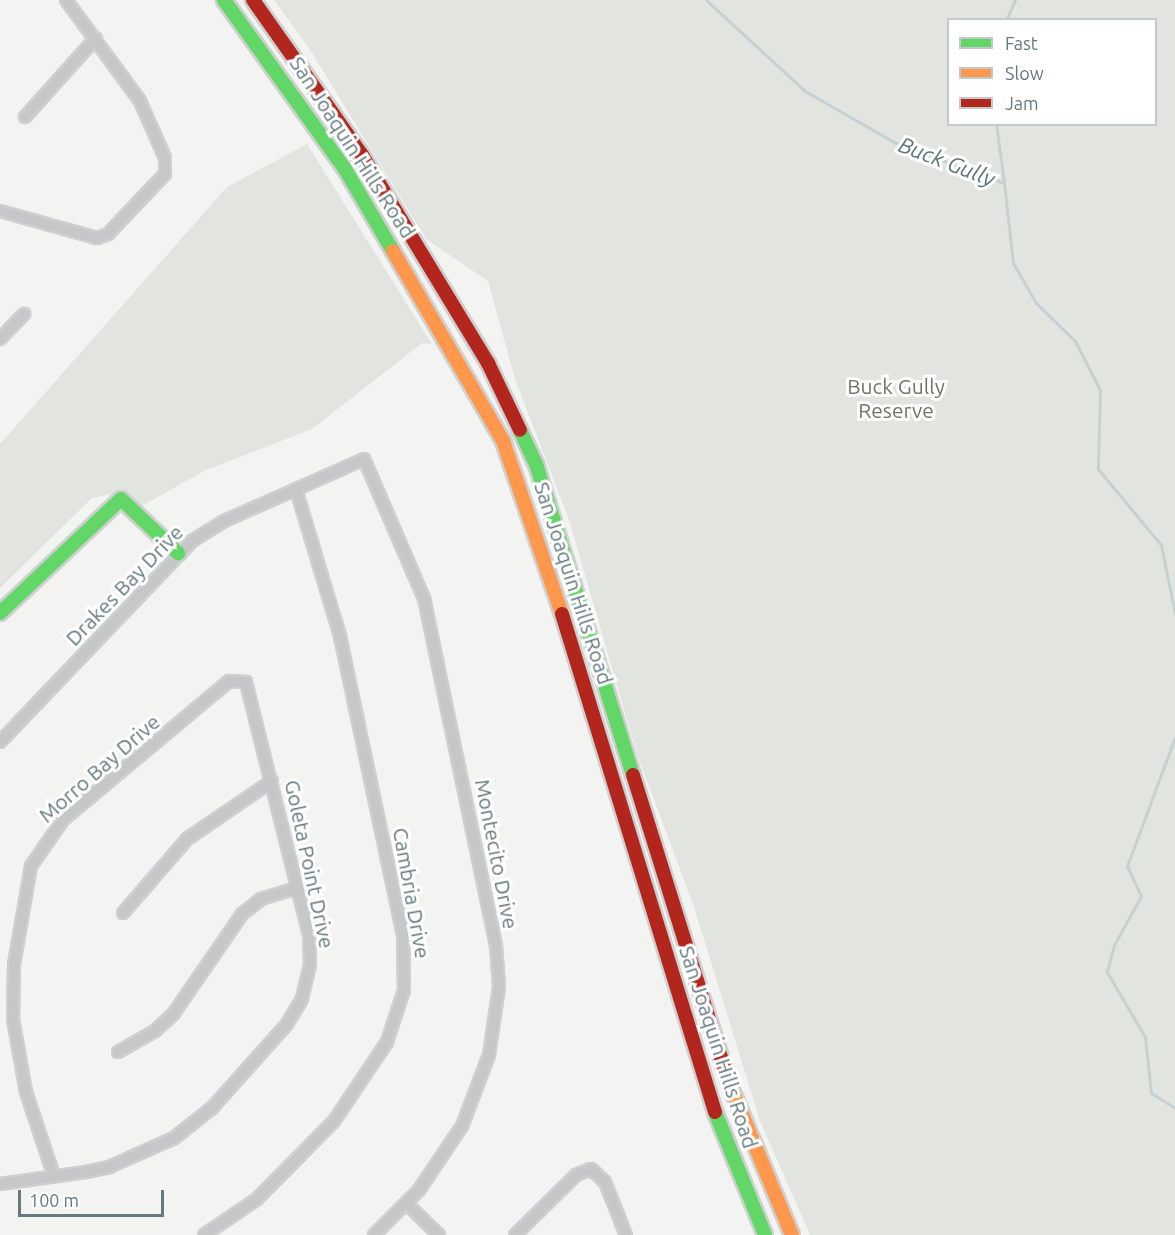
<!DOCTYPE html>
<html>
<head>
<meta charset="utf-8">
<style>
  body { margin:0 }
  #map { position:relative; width:1175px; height:1235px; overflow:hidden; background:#f3f3f2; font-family:Ubuntu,sans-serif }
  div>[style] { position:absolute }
  .green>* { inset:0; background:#e2e5df }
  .stream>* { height:3px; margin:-1.5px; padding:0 1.5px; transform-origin:1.5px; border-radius:1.5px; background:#c6d1d2 }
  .roads { filter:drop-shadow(2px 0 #ced0d0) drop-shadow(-2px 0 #ced0d0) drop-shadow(0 2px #ced0d0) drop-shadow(0 -2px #ced0d0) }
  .street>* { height:10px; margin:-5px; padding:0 5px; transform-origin:5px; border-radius:5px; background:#c5c7c8 }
  .fast>* { height:14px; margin:-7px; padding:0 7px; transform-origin:7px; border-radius:7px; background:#63d668 }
  .slow>* { height:14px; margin:-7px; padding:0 7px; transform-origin:7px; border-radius:7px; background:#ff974d }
  .jam>* { height:14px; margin:-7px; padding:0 7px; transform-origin:7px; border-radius:7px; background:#b3261e }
  span { translate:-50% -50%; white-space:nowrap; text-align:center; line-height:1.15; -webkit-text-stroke:6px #fff; paint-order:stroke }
  .street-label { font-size:21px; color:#657a80 }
  .park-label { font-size:21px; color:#6b7863 }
  .water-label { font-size:22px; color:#5b7677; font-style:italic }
  .legend { position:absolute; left:947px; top:18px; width:210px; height:108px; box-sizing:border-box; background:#fff; border:2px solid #c1cacc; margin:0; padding:8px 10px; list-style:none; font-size:18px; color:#657a80 }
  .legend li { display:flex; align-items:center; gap:12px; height:30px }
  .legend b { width:30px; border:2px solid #c1cacc }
  .scale { position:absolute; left:18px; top:1190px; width:146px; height:27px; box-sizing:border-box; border:3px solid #657a80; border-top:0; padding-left:8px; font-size:18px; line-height:21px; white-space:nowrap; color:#657a80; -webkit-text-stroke:4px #fff; paint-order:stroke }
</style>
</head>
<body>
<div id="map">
  <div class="green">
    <div style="clip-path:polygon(evenodd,274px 0,1175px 0,1175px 1235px,810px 1235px,760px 1121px,693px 904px,637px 754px,569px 520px,515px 379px,488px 281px,426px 239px,309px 48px,274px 0,948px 20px,1156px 20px,1156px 124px,948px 124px,948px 20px)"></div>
    <div style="clip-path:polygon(307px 144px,432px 344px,422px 343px,312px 429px,206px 470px,140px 507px,122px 492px,92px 498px,0 588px,0 444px,227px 187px)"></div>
  </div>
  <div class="stream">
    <div style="left:706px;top:0;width:134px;rotate:42.6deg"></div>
    <div style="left:805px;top:91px;width:103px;rotate:29.8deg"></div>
    <div style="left:894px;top:142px;width:117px;rotate:20.4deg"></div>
    <div style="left:1004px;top:183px;width:81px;rotate:83.6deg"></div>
    <div style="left:1013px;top:263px;width:46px;rotate:60.1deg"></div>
    <div style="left:1036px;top:303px;width:54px;rotate:44.3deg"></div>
    <div style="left:1075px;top:341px;width:55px;rotate:63deg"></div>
    <div style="left:1100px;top:390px;width:79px;rotate:91.5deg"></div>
    <div style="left:1098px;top:469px;width:99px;rotate:50.3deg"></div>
    <div style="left:1161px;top:545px;width:70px;rotate:78.5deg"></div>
    <div style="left:1006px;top:20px;width:22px;rotate:-66deg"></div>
    <div style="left:996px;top:124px;width:59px;rotate:82.1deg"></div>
    <div style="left:1175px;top:737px;width:138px;rotate:110.4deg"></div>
    <div style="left:1127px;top:866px;width:33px;rotate:65deg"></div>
    <div style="left:1141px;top:896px;width:56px;rotate:118.9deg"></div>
    <div style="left:1114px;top:945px;width:28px;rotate:105deg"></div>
    <div style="left:1107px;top:972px;width:75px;rotate:59.7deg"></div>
    <div style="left:1145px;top:1037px;width:56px;rotate:83.9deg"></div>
    <div style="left:1151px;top:1093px;width:28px;rotate:32deg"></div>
  </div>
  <div class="roads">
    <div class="street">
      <div style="left:25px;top:117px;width:106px;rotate:-48.1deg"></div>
      <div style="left:0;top:211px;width:101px;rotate:15.6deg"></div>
      <div style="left:97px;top:238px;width:12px;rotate:-20deg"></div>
      <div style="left:108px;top:234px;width:83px;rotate:-46.5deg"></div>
      <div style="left:165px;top:174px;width:16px;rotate:-90deg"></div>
      <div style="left:165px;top:158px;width:62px;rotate:-113.7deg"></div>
      <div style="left:140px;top:101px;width:125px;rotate:-126.2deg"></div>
      <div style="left:0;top:339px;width:35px;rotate:-46deg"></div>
      <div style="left:0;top:742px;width:278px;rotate:-46.3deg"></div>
      <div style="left:192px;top:541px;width:36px;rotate:-32deg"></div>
      <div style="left:222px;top:522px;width:155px;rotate:-23.9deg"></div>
      <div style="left:364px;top:459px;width:151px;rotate:66.7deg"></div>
      <div style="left:424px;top:598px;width:354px;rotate:78.3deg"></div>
      <div style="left:496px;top:945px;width:42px;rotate:85.9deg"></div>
      <div style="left:499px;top:987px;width:69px;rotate:98.4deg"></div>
      <div style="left:489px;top:1055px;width:76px;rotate:110.8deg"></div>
      <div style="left:462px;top:1126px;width:77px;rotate:123.9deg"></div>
      <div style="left:419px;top:1190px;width:64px;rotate:135deg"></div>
      <div style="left:123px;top:913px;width:98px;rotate:-49.1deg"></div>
      <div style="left:187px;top:839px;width:103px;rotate:-34.3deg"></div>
      <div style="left:118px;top:1052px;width:43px;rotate:-29.6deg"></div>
      <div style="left:155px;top:1031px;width:26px;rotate:-43deg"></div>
      <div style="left:174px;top:1013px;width:120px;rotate:-55.5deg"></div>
      <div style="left:242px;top:914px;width:24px;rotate:-38deg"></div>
      <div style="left:261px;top:899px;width:39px;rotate:-17deg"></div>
      <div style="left:0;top:1184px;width:87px;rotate:-7.9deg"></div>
      <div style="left:86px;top:1172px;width:24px;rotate:-12deg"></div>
      <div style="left:109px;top:1167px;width:71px;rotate:-24deg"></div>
      <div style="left:174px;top:1138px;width:48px;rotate:-38.3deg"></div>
      <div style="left:212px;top:1108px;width:113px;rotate:-48.2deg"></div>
      <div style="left:287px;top:1024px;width:29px;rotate:-59deg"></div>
      <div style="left:302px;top:999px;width:36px;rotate:-77deg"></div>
      <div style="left:310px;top:964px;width:29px;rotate:-92deg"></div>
      <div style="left:309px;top:935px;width:261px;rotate:-104deg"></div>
      <div style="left:246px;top:682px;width:17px;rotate:-177deg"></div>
      <div style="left:229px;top:681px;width:217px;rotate:140.1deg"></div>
      <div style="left:63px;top:820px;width:56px;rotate:124.8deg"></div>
      <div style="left:31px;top:866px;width:99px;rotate:99.8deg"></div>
      <div style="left:14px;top:964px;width:55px;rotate:91deg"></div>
      <div style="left:13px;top:1019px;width:74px;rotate:79.9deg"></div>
      <div style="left:26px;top:1092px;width:89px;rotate:71.6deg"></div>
      <div style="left:407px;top:1204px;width:45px;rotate:44.1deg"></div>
      <div style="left:204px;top:1235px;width:64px;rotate:-34.2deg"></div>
      <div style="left:257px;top:1199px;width:110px;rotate:-45.4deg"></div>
      <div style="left:334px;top:1121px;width:95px;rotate:-56.1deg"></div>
      <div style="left:387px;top:1042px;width:55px;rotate:-71.9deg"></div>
      <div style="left:404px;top:990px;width:55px;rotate:-91deg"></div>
      <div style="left:403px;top:935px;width:306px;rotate:-101.9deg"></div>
      <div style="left:340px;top:636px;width:153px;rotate:-106.7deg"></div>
      <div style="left:515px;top:1235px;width:86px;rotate:-44.5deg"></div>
      <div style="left:576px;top:1175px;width:16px;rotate:-22deg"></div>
      <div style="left:591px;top:1169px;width:19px;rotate:43deg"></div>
      <div style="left:605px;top:1182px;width:57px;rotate:68.4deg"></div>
    </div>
    <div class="fast">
      <div style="left:224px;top:0;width:208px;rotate:54.4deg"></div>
      <div style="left:345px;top:169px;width:95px;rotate:59.7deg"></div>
      <div style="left:520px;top:430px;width:38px;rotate:65deg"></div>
      <div style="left:536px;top:464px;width:326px;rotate:72.7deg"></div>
      <div style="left:0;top:613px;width:166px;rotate:-43.3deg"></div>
      <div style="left:121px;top:499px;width:79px;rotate:43.5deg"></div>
      <div style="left:715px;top:1112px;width:133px;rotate:67.9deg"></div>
    </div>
    <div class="slow">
      <div style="left:393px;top:251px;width:220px;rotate:59.9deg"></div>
      <div style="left:503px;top:441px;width:183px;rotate:71.2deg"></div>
      <div style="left:729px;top:1083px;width:165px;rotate:67.5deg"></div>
    </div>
    <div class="jam">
      <div style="left:253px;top:0;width:189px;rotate:54.9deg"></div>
      <div style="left:362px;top:155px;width:243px;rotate:58.8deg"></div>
      <div style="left:488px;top:363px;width:74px;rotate:64.5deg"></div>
      <div style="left:562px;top:614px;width:521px;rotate:72.92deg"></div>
      <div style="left:633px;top:775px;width:323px;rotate:72.7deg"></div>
    </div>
  </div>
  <div class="street-label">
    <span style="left:353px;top:147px;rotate:57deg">San Joaquin Hills Road</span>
    <span style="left:574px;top:583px;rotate:72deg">San Joaquin Hills Road</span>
    <span style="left:124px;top:585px;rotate:-46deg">Drakes Bay Drive</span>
    <span style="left:99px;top:768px;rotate:-41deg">Morro Bay Drive</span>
    <span style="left:497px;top:854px;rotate:79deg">Montecito Drive</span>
    <span style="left:310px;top:864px;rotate:78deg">Goleta Point Drive</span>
    <span style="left:412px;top:893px;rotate:80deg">Cambria Drive</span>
    <span style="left:719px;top:1047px;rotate:72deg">San Joaquin Hills Road</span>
  </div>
  <div class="park-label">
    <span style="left:896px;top:398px">Buck Gully<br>Reserve</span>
  </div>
  <div class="water-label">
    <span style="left:947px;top:161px;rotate:21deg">Buck Gully</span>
  </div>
  <ul class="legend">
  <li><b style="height:8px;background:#63d668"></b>Fast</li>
  <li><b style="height:8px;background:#ff974d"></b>Slow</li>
  <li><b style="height:8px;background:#b3261e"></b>Jam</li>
  </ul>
  <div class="scale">100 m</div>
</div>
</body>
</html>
